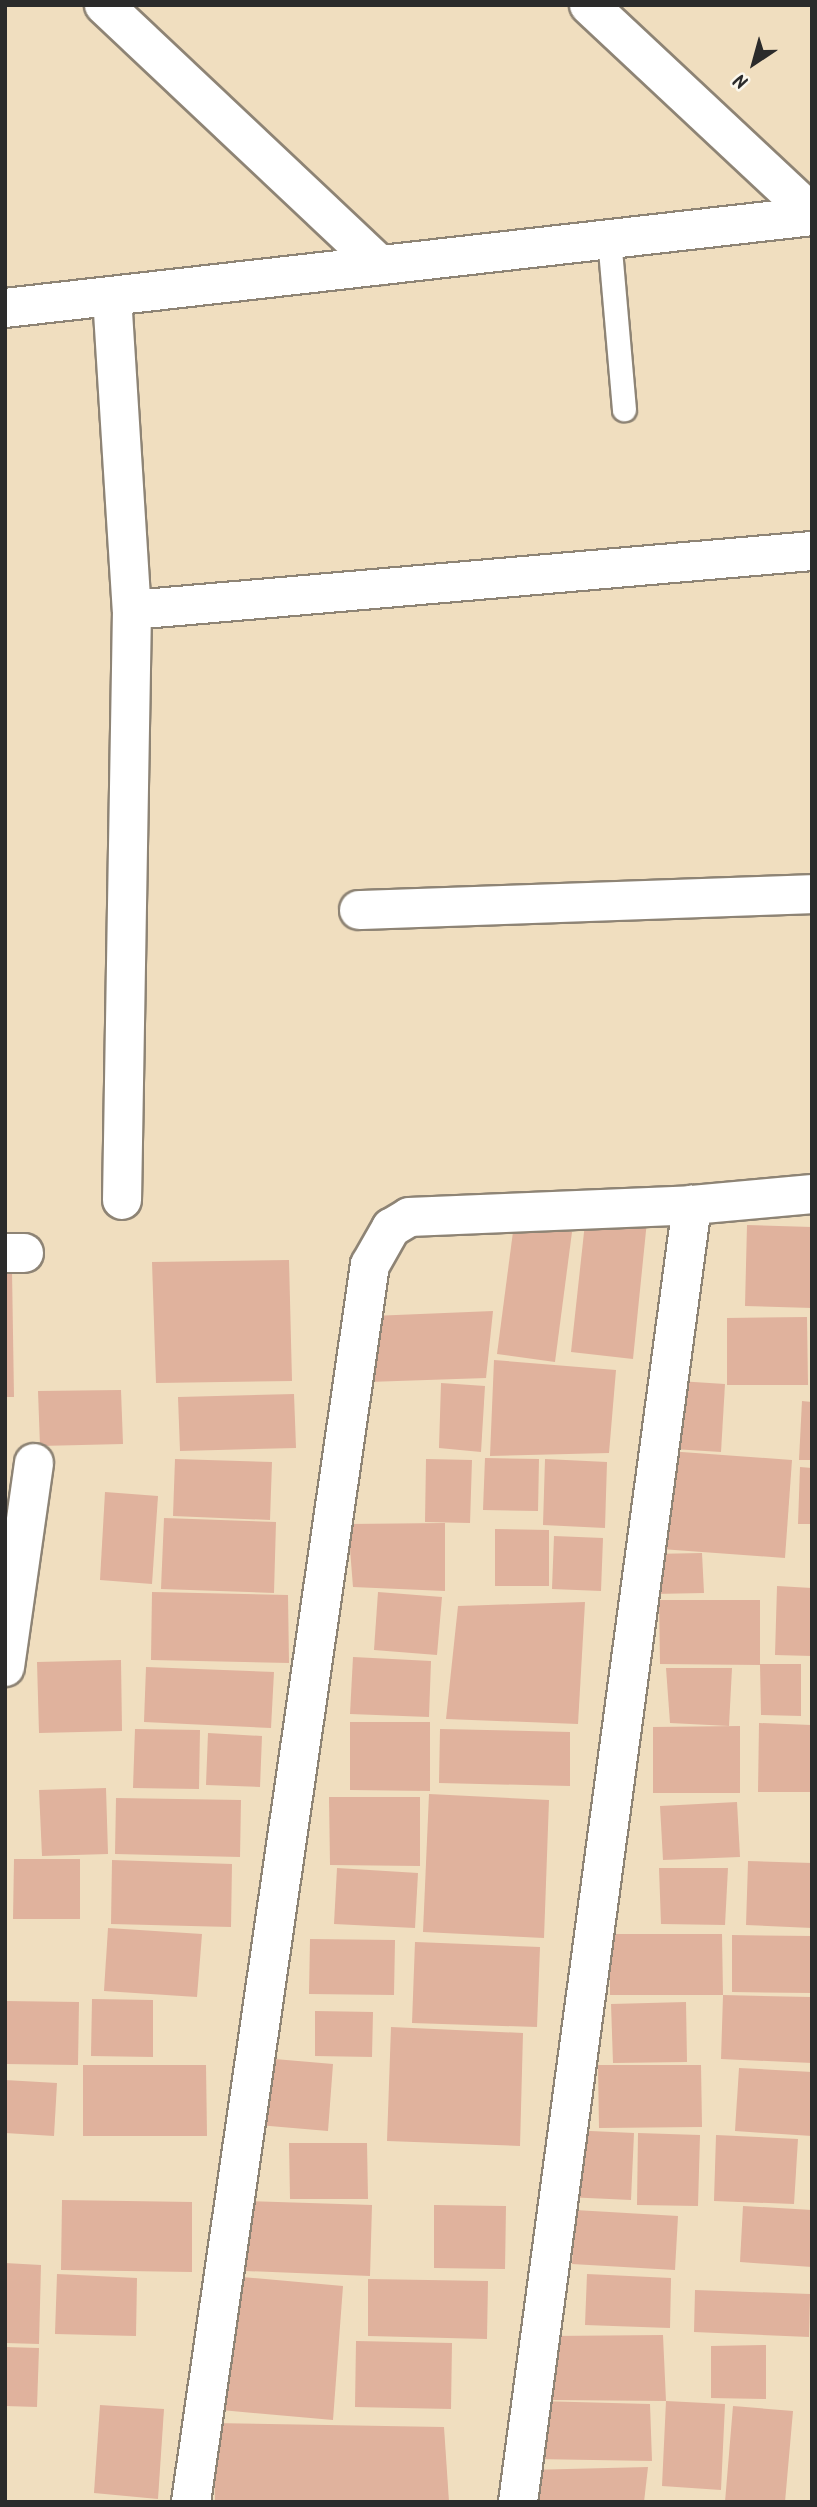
<!DOCTYPE html>
<html>
<head>
<meta charset="utf-8">
<style>
  body { margin:0 }
  #map { position:relative; width:817px; height:2507px; overflow:hidden; background:#f0debf; font-family:Kalam,sans-serif }
  div>[style] { position:absolute }
  .building>* { inset:0; background:#e0b29d }
  .roads { filter:drop-shadow(2px 0 #8e8475) drop-shadow(-2px 0 #8e8475) drop-shadow(0 2px #8e8475) drop-shadow(0 -2px #8e8475) }
  .lane>* { height:23px; margin:-11.5px; padding:0 11.5px; transform-origin:11.5px; border-radius:11.5px; background:#fff }
  .street>* { height:38px; margin:-19px; padding:0 19px; transform-origin:19px; border-radius:19px; background:#fff }
  span { translate:-50% -50%; white-space:nowrap; text-align:center; line-height:1.15; -webkit-text-stroke:5px #fbf7ec; paint-order:stroke }
  .frame { position:absolute; inset:0; border:7px solid #2b2b2b; pointer-events:none }
  .north { position:absolute; left:719px; top:28px; width:70px; height:70px; -webkit-text-stroke:5px #fbf7ec; paint-order:stroke; rotate:216deg; font-size:19px; font-weight:700; line-height:28px; text-align:center; color:#2b2b2b }
  .north::after { content:''; display:block; margin:auto; width:24px; height:32px; background:#2b2b2b; clip-path:polygon(50% 0,100% 100%,50% 72%,0 100%) }
</style>
</head>
<body>
<div id="map">
  <div class="building">
    <div style="clip-path:polygon(586px 1214px,647px 1221px,633px 1359px,571px 1352px)"></div>
    <div style="clip-path:polygon(514px 1224px,572px 1232px,555px 1362px,497px 1354px)"></div>
    <div style="clip-path:polygon(747px 1225px,812px 1227px,812px 1308px,745px 1306px)"></div>
    <div style="clip-path:polygon(289px 1260px,292px 1381px,156px 1383px,152px 1262px)"></div>
    <div style="clip-path:polygon(5px 1271px,12px 1271px,14px 1397px,5px 1397px)"></div>
    <div style="clip-path:polygon(493px 1311px,486px 1378px,368px 1382px,372px 1316px)"></div>
    <div style="clip-path:polygon(807px 1317px,808px 1385px,727px 1385px,727px 1318px)"></div>
    <div style="clip-path:polygon(494px 1360px,616px 1370px,609px 1453px,490px 1456px)"></div>
    <div style="clip-path:polygon(678px 1381px,725px 1384px,721px 1452px,673px 1449px)"></div>
    <div style="clip-path:polygon(441px 1383px,485px 1386px,481px 1452px,439px 1448px)"></div>
    <div style="clip-path:polygon(121px 1390px,123px 1444px,40px 1446px,38px 1391px)"></div>
    <div style="clip-path:polygon(294px 1394px,296px 1448px,180px 1451px,178px 1397px)"></div>
    <div style="clip-path:polygon(802px 1401px,812px 1402px,812px 1460px,799px 1460px)"></div>
    <div style="clip-path:polygon(668px 1451px,792px 1460px,785px 1558px,661px 1549px)"></div>
    <div style="clip-path:polygon(485px 1458px,539px 1459px,538px 1511px,483px 1510px)"></div>
    <div style="clip-path:polygon(175px 1459px,272px 1462px,270px 1520px,173px 1516px)"></div>
    <div style="clip-path:polygon(426px 1459px,472px 1460px,470px 1523px,425px 1522px)"></div>
    <div style="clip-path:polygon(545px 1459px,607px 1462px,605px 1528px,543px 1525px)"></div>
    <div style="clip-path:polygon(800px 1467px,812px 1468px,812px 1524px,798px 1524px)"></div>
    <div style="clip-path:polygon(105px 1492px,158px 1496px,152px 1584px,100px 1580px)"></div>
    <div style="clip-path:polygon(164px 1518px,276px 1522px,274px 1593px,161px 1589px)"></div>
    <div style="clip-path:polygon(445px 1523px,445px 1591px,353px 1587px,348px 1524px)"></div>
    <div style="clip-path:polygon(495px 1529px,549px 1530px,549px 1586px,495px 1586px)"></div>
    <div style="clip-path:polygon(554px 1536px,603px 1538px,601px 1591px,552px 1589px)"></div>
    <div style="clip-path:polygon(702px 1553px,704px 1593px,653px 1594px,652px 1554px)"></div>
    <div style="clip-path:polygon(777px 1586px,812px 1588px,812px 1656px,775px 1655px)"></div>
    <div style="clip-path:polygon(152px 1592px,288px 1595px,289px 1663px,151px 1660px)"></div>
    <div style="clip-path:polygon(378px 1592px,442px 1597px,437px 1655px,374px 1650px)"></div>
    <div style="clip-path:polygon(659px 1600px,760px 1600px,760px 1665px,660px 1664px)"></div>
    <div style="clip-path:polygon(585px 1602px,578px 1724px,446px 1719px,458px 1606px)"></div>
    <div style="clip-path:polygon(353px 1657px,431px 1661px,429px 1717px,350px 1714px)"></div>
    <div style="clip-path:polygon(121px 1660px,122px 1731px,39px 1733px,37px 1662px)"></div>
    <div style="clip-path:polygon(760px 1664px,801px 1664px,801px 1716px,761px 1715px)"></div>
    <div style="clip-path:polygon(146px 1667px,274px 1672px,271px 1728px,144px 1722px)"></div>
    <div style="clip-path:polygon(666px 1668px,732px 1668px,729px 1726px,670px 1723px)"></div>
    <div style="clip-path:polygon(350px 1722px,430px 1722px,430px 1791px,350px 1790px)"></div>
    <div style="clip-path:polygon(759px 1723px,811px 1725px,810px 1792px,758px 1792px)"></div>
    <div style="clip-path:polygon(740px 1726px,740px 1793px,653px 1793px,653px 1727px)"></div>
    <div style="clip-path:polygon(135px 1729px,200px 1730px,199px 1789px,133px 1788px)"></div>
    <div style="clip-path:polygon(440px 1729px,570px 1732px,570px 1786px,439px 1783px)"></div>
    <div style="clip-path:polygon(208px 1733px,262px 1736px,260px 1787px,206px 1785px)"></div>
    <div style="clip-path:polygon(106px 1788px,108px 1854px,42px 1856px,39px 1790px)"></div>
    <div style="clip-path:polygon(429px 1794px,549px 1800px,544px 1938px,423px 1932px)"></div>
    <div style="clip-path:polygon(329px 1797px,420px 1797px,420px 1866px,330px 1865px)"></div>
    <div style="clip-path:polygon(116px 1798px,241px 1800px,240px 1857px,115px 1854px)"></div>
    <div style="clip-path:polygon(737px 1802px,740px 1857px,663px 1860px,660px 1806px)"></div>
    <div style="clip-path:polygon(14px 1859px,80px 1859px,80px 1919px,13px 1919px)"></div>
    <div style="clip-path:polygon(112px 1860px,232px 1864px,231px 1927px,111px 1924px)"></div>
    <div style="clip-path:polygon(748px 1861px,812px 1863px,812px 1928px,746px 1925px)"></div>
    <div style="clip-path:polygon(337px 1868px,418px 1873px,415px 1928px,334px 1924px)"></div>
    <div style="clip-path:polygon(659px 1868px,728px 1868px,725px 1925px,661px 1924px)"></div>
    <div style="clip-path:polygon(108px 1928px,202px 1934px,197px 1997px,104px 1991px)"></div>
    <div style="clip-path:polygon(610px 1934px,722px 1934px,723px 1995px,610px 1995px)"></div>
    <div style="clip-path:polygon(732px 1935px,812px 1936px,812px 1993px,732px 1992px)"></div>
    <div style="clip-path:polygon(310px 1939px,395px 1940px,394px 1995px,309px 1994px)"></div>
    <div style="clip-path:polygon(415px 1942px,540px 1947px,537px 2027px,412px 2023px)"></div>
    <div style="clip-path:polygon(723px 1995px,812px 1997px,812px 2063px,721px 2059px)"></div>
    <div style="clip-path:polygon(92px 1999px,153px 2000px,153px 2057px,91px 2056px)"></div>
    <div style="clip-path:polygon(5px 2001px,79px 2002px,78px 2065px,5px 2064px)"></div>
    <div style="clip-path:polygon(686px 2002px,687px 2062px,613px 2063px,611px 2004px)"></div>
    <div style="clip-path:polygon(315px 2011px,373px 2012px,372px 2057px,315px 2056px)"></div>
    <div style="clip-path:polygon(391px 2027px,523px 2033px,520px 2146px,387px 2141px)"></div>
    <div style="clip-path:polygon(263px 2058px,333px 2064px,328px 2131px,258px 2125px)"></div>
    <div style="clip-path:polygon(83px 2065px,206px 2065px,207px 2136px,83px 2136px)"></div>
    <div style="clip-path:polygon(598px 2065px,701px 2065px,702px 2127px,599px 2128px)"></div>
    <div style="clip-path:polygon(739px 2068px,812px 2072px,812px 2136px,735px 2131px)"></div>
    <div style="clip-path:polygon(5px 2080px,57px 2083px,54px 2136px,5px 2133px)"></div>
    <div style="clip-path:polygon(569px 2130px,634px 2133px,631px 2200px,566px 2197px)"></div>
    <div style="clip-path:polygon(638px 2133px,700px 2135px,698px 2206px,637px 2205px)"></div>
    <div style="clip-path:polygon(716px 2135px,798px 2139px,794px 2204px,714px 2201px)"></div>
    <div style="clip-path:polygon(289px 2143px,367px 2143px,368px 2199px,290px 2199px)"></div>
    <div style="clip-path:polygon(62px 2200px,192px 2202px,192px 2272px,61px 2270px)"></div>
    <div style="clip-path:polygon(247px 2201px,372px 2205px,370px 2276px,245px 2271px)"></div>
    <div style="clip-path:polygon(434px 2205px,506px 2206px,505px 2269px,434px 2268px)"></div>
    <div style="clip-path:polygon(743px 2206px,812px 2210px,812px 2267px,740px 2262px)"></div>
    <div style="clip-path:polygon(575px 2210px,678px 2216px,675px 2270px,572px 2264px)"></div>
    <div style="clip-path:polygon(5px 2263px,41px 2265px,39px 2344px,5px 2343px)"></div>
    <div style="clip-path:polygon(57px 2274px,137px 2278px,136px 2336px,55px 2334px)"></div>
    <div style="clip-path:polygon(587px 2274px,671px 2278px,670px 2328px,585px 2325px)"></div>
    <div style="clip-path:polygon(230px 2276px,343px 2286px,333px 2420px,221px 2410px)"></div>
    <div style="clip-path:polygon(368px 2279px,488px 2281px,487px 2339px,368px 2336px)"></div>
    <div style="clip-path:polygon(695px 2290px,810px 2294px,809px 2337px,694px 2332px)"></div>
    <div style="clip-path:polygon(663px 2335px,666px 2401px,725px 2404px,721px 2490px,662px 2486px,666px 2401px,552px 2400px,551px 2336px)"></div>
    <div style="clip-path:polygon(356px 2341px,452px 2343px,451px 2409px,355px 2407px)"></div>
    <div style="clip-path:polygon(766px 2345px,766px 2399px,711px 2398px,711px 2346px)"></div>
    <div style="clip-path:polygon(5px 2347px,39px 2348px,37px 2407px,5px 2406px)"></div>
    <div style="clip-path:polygon(537px 2401px,650px 2404px,652px 2461px,534px 2459px)"></div>
    <div style="clip-path:polygon(100px 2405px,164px 2409px,158px 2499px,94px 2493px)"></div>
    <div style="clip-path:polygon(733px 2406px,793px 2411px,785px 2502px,725px 2502px)"></div>
    <div style="clip-path:polygon(213px 2423px,444px 2427px,449px 2502px,215px 2502px)"></div>
    <div style="clip-path:polygon(648px 2467px,644px 2502px,523px 2502px,527px 2470px)"></div>
  </div>
  <div class="roads">
    <div class="lane">
      <div style="left:609px;top:238px;width:172px;rotate:85deg"></div>
    </div>
    <div class="street">
      <div style="left:104px;top:5px;width:379px;rotate:43.3deg"></div>
      <div style="left:589px;top:5px;width:306px;rotate:43.1deg"></div>
      <div style="left:112px;top:296px;width:315px;rotate:86.4deg"></div>
      <div style="left:132px;top:610px;width:590px;rotate:90.97deg"></div>
      <div style="left:5px;top:308px;width:812px;rotate:-6.5deg"></div>
      <div style="left:132px;top:610px;width:683px;rotate:-4.96deg"></div>
      <div style="left:359px;top:910px;width:453px;rotate:-2deg"></div>
      <div style="left:5px;top:1253px;width:19px"></div>
      <div style="left:5px;top:1667px;width:206px;rotate:-81.9deg"></div>
      <div style="left:191px;top:2502px;width:1250px;rotate:-81.77deg"></div>
      <div style="left:370px;top:1265px;width:43px;rotate:-60.4deg"></div>
      <div style="left:391px;top:1228px;width:21px;rotate:-31deg"></div>
      <div style="left:409px;top:1217px;width:283px;rotate:-2.4deg"></div>
      <div style="left:692px;top:1205px;width:121px;rotate:-5.2deg"></div>
      <div style="left:518px;top:2502px;width:1309px;rotate:-82.36deg"></div>
    </div>
  </div>
  <div class="frame"></div>
  <div class="north">N</div>
</div>
</body>
</html>
